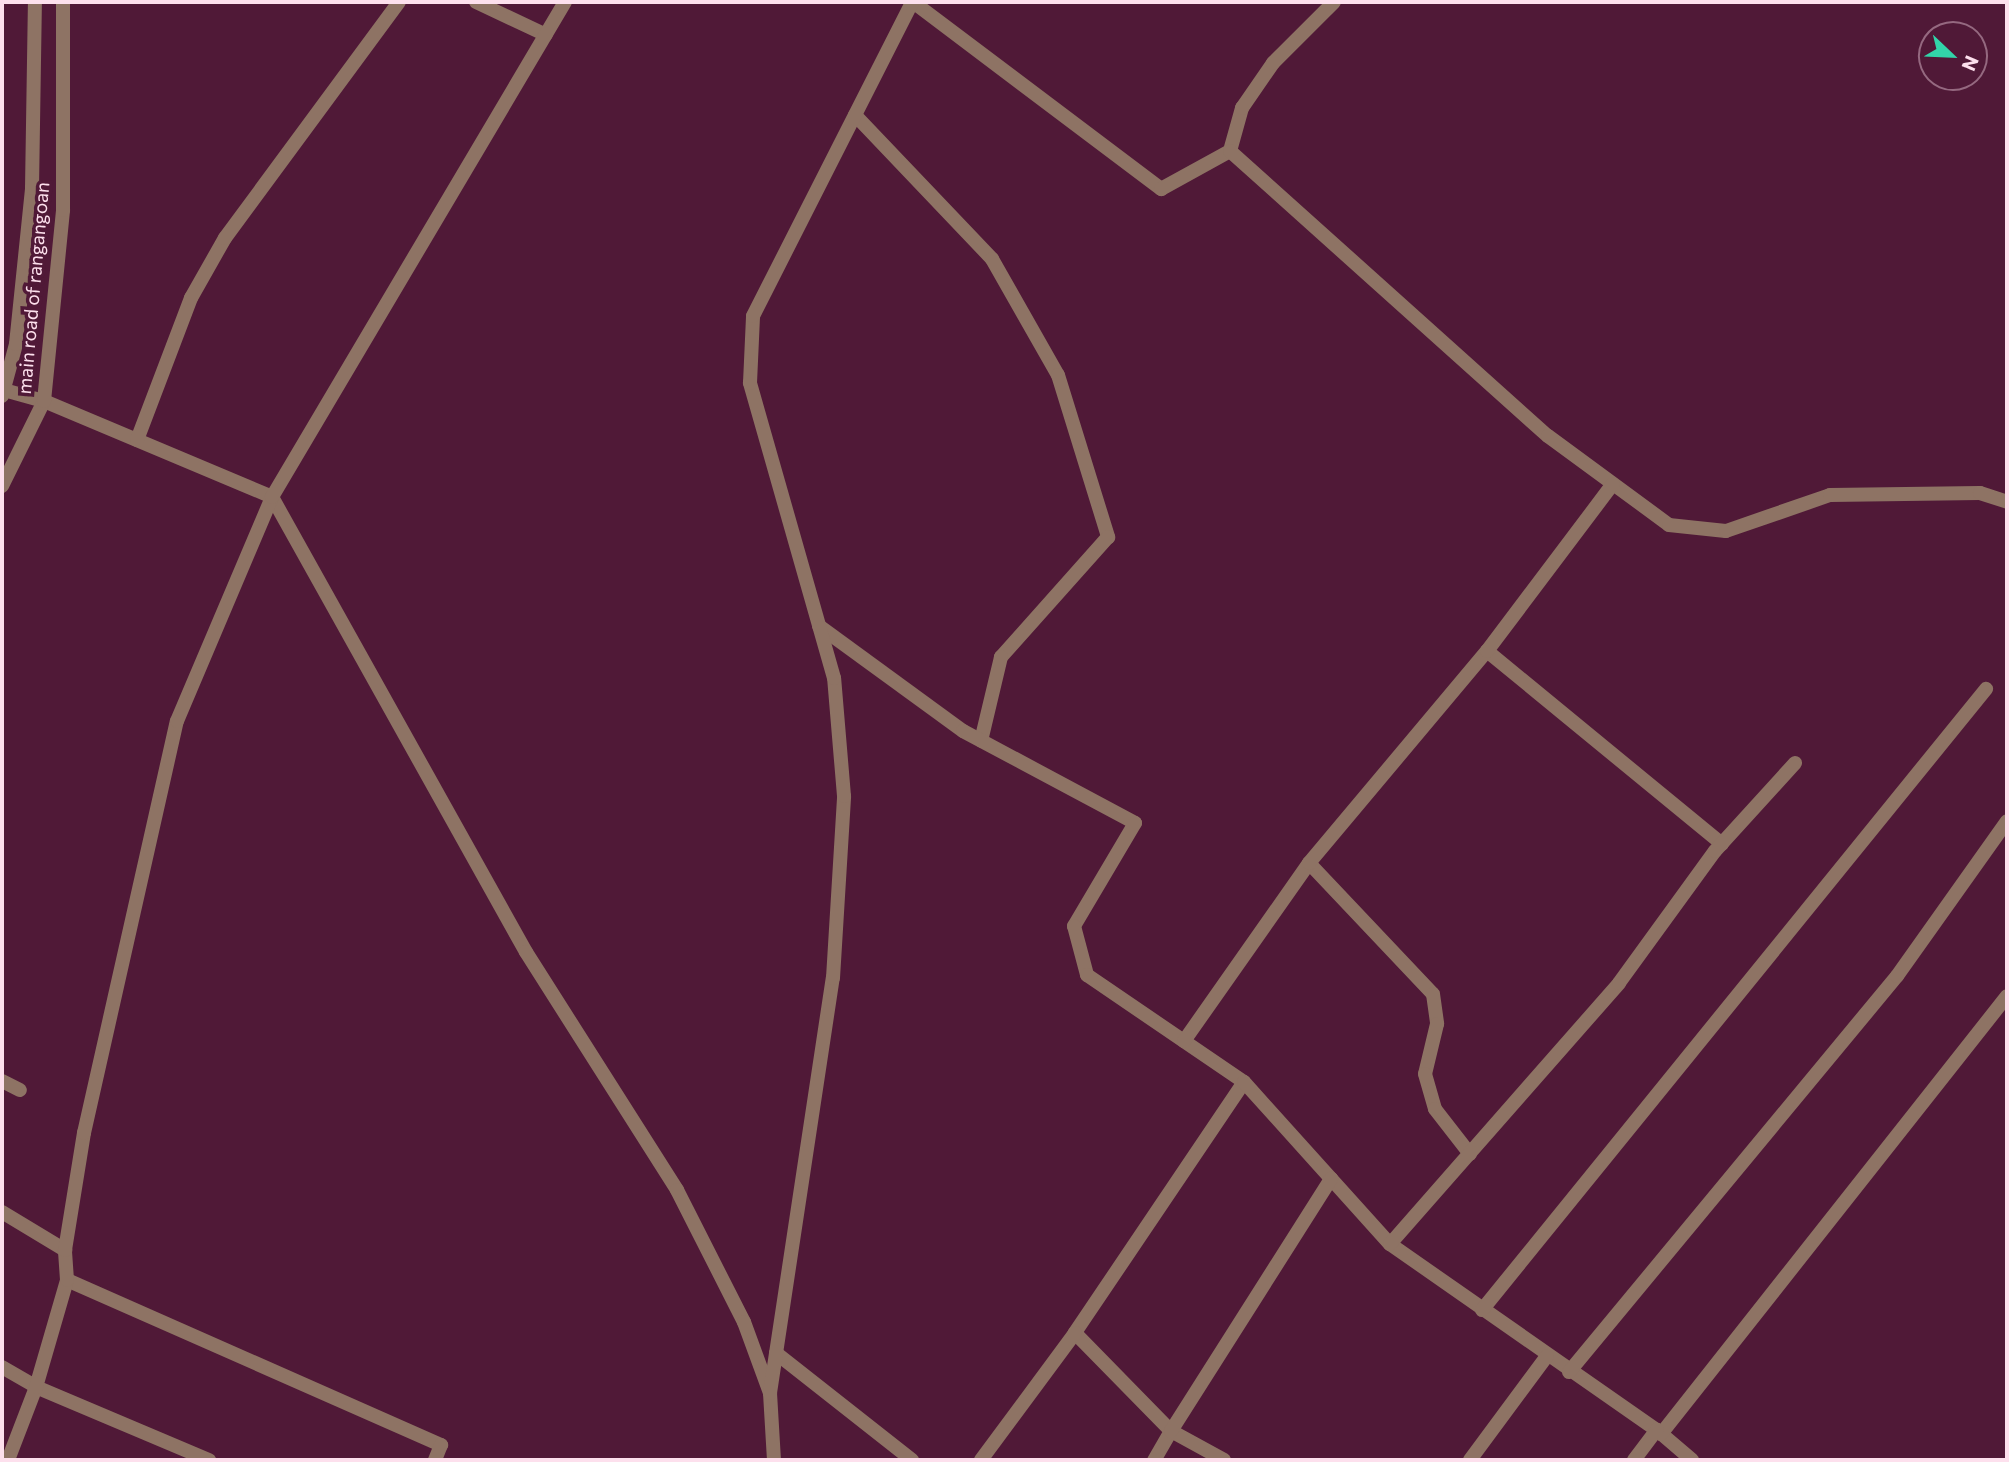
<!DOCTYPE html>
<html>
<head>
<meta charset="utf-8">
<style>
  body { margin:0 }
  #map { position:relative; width:2009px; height:1462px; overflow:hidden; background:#501937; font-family:Commissioner,sans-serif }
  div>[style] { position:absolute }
  .service>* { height:14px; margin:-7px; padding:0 7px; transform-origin:7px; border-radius:7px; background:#8e7364 }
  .minor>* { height:14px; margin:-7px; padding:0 7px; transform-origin:7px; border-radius:7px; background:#8e7364 }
  .tertiary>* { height:14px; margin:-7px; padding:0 7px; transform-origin:7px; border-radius:7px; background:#8e7364 }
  span { translate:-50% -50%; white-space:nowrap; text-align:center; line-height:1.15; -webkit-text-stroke:7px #501937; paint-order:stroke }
  .street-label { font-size:19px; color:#fde0ed }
  .frame { position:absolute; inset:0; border:4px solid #fde0ed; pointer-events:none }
  .north { position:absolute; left:1918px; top:21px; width:70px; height:70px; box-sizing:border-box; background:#501937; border:2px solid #956980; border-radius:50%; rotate:113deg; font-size:19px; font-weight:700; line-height:28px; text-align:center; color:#fde0ed }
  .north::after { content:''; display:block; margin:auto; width:24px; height:32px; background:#32d4a9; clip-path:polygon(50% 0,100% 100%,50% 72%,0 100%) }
</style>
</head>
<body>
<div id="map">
  <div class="service">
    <div style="left:2px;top:1081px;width:20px;rotate:27deg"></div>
  </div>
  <div class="minor">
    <div style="left:476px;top:2px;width:77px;rotate:25.2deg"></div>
    <div style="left:913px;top:2px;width:311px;rotate:37deg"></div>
    <div style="left:1161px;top:189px;width:79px;rotate:-28.8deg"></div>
    <div style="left:1230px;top:151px;width:45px;rotate:-74.4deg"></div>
    <div style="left:1242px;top:108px;width:55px;rotate:-55.4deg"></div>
    <div style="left:1273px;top:63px;width:86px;rotate:-45deg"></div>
    <div style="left:855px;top:115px;width:199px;rotate:46.4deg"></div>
    <div style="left:992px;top:259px;width:133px;rotate:60.4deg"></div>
    <div style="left:1058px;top:375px;width:170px;rotate:72.8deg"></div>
    <div style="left:1108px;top:537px;width:161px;rotate:131.7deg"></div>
    <div style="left:1001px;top:657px;width:86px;rotate:103.4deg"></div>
    <div style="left:1230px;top:151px;width:427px;rotate:41.9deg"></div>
    <div style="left:1548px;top:436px;width:150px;rotate:36.3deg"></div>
    <div style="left:1669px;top:525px;width:57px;rotate:6deg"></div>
    <div style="left:1726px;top:531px;width:110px;rotate:-19.1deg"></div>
    <div style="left:1830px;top:495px;width:150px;rotate:-0.8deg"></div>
    <div style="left:1980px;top:493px;width:28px;rotate:18deg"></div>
    <div style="left:4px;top:390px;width:41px;rotate:15.4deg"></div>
    <div style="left:44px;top:401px;width:247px;rotate:22.8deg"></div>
    <div style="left:272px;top:497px;width:521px;rotate:60.83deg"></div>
    <div style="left:526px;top:952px;width:282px;rotate:57.6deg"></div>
    <div style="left:677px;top:1190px;width:148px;rotate:63.1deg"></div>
    <div style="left:744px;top:1322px;width:76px;rotate:69.9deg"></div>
    <div style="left:770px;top:1393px;width:67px;rotate:86.6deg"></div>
    <div style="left:137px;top:440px;width:152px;rotate:-69.2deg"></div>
    <div style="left:191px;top:298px;width:69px;rotate:-60.5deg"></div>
    <div style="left:225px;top:238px;width:293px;rotate:-53.6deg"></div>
    <div style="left:819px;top:626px;width:178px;rotate:36.1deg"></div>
    <div style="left:963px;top:731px;width:195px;rotate:28.1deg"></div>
    <div style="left:1135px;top:823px;width:120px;rotate:120.6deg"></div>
    <div style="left:1074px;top:926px;width:51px;rotate:75.1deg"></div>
    <div style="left:1087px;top:975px;width:190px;rotate:34.3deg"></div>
    <div style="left:1244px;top:1082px;width:303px;rotate:124deg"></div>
    <div style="left:1075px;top:1333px;width:137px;rotate:45.6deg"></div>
    <div style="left:1171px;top:1431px;width:34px;rotate:120deg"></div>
    <div style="left:1487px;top:651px;width:304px;rotate:39.4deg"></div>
    <div style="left:1309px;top:863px;width:180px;rotate:46.6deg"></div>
    <div style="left:1433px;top:994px;width:30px;rotate:82deg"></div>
    <div style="left:1437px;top:1024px;width:51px;rotate:103.5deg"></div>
    <div style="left:1425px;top:1074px;width:36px;rotate:74deg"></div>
    <div style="left:1435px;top:1109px;width:57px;rotate:52.1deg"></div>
    <div style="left:1184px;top:1041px;width:218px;rotate:-54.9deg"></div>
    <div style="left:1309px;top:863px;width:277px;rotate:-50deg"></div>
    <div style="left:1487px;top:651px;width:209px;rotate:-53deg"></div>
    <div style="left:1244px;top:1082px;width:218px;rotate:48deg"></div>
    <div style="left:1390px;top:1244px;width:325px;rotate:34.9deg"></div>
    <div style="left:1657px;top:1430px;width:46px;rotate:40.6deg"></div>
    <div style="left:2px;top:1212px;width:74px;rotate:31.1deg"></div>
    <div style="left:1390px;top:1244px;width:347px;rotate:-48.7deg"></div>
    <div style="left:1619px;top:983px;width:163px;rotate:-54deg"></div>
    <div style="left:1715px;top:851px;width:119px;rotate:-47.7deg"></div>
    <div style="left:67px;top:1280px;width:409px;rotate:23.8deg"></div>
    <div style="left:441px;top:1445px;width:16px;rotate:112deg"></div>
    <div style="left:1482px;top:1310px;width:800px;rotate:-50.94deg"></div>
    <div style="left:776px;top:1353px;width:173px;rotate:38.2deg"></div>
    <div style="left:2px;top:1367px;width:39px;rotate:30deg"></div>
    <div style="left:36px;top:1387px;width:188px;rotate:22.9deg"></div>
    <div style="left:1569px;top:1372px;width:514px;rotate:-50.37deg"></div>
    <div style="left:1897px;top:976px;width:190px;rotate:-54.6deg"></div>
    <div style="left:770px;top:1393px;width:420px;rotate:-81.4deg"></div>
    <div style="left:833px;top:978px;width:182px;rotate:-86.5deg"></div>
    <div style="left:844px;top:796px;width:118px;rotate:-94.8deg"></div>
    <div style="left:834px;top:678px;width:307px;rotate:-105.9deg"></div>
    <div style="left:750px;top:383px;width:67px;rotate:-87.4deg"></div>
    <div style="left:753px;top:316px;width:352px;rotate:-63.1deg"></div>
    <div style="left:1661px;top:1434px;width:558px;rotate:-51.69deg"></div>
    <div style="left:8px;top:1460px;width:78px;rotate:-69deg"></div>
    <div style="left:36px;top:1387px;width:111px;rotate:-73.8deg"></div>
    <div style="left:67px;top:1280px;width:30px;rotate:-94deg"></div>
    <div style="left:65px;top:1250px;width:119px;rotate:-80.8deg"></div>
    <div style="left:84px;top:1133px;width:422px;rotate:-77.3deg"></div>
    <div style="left:177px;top:721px;width:243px;rotate:-67deg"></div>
    <div style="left:272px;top:497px;width:575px;rotate:-59.38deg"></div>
    <div style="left:981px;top:1460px;width:158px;rotate:-53.5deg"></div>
    <div style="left:1224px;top:1460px;width:60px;rotate:-151.3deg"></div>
    <div style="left:1171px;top:1431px;width:299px;rotate:-57.6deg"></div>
    <div style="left:1470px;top:1460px;width:129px;rotate:-53.5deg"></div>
    <div style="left:1634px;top:1460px;width:38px;rotate:-53deg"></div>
  </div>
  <div class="tertiary">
    <div style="left:2px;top:396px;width:54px;rotate:-74.9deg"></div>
    <div style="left:16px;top:344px;width:157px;rotate:-84.1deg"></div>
    <div style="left:32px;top:188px;width:186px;rotate:-89.1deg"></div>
    <div style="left:2px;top:486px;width:95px;rotate:-63.7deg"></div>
    <div style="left:44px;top:401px;width:192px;rotate:-84.3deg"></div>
    <div style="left:63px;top:210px;width:208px;rotate:-90deg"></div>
  </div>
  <div class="street-label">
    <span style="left:33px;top:288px;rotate:-85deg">main road of rangangoan</span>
  </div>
  <div class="frame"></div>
  <div class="north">N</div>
</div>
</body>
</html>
